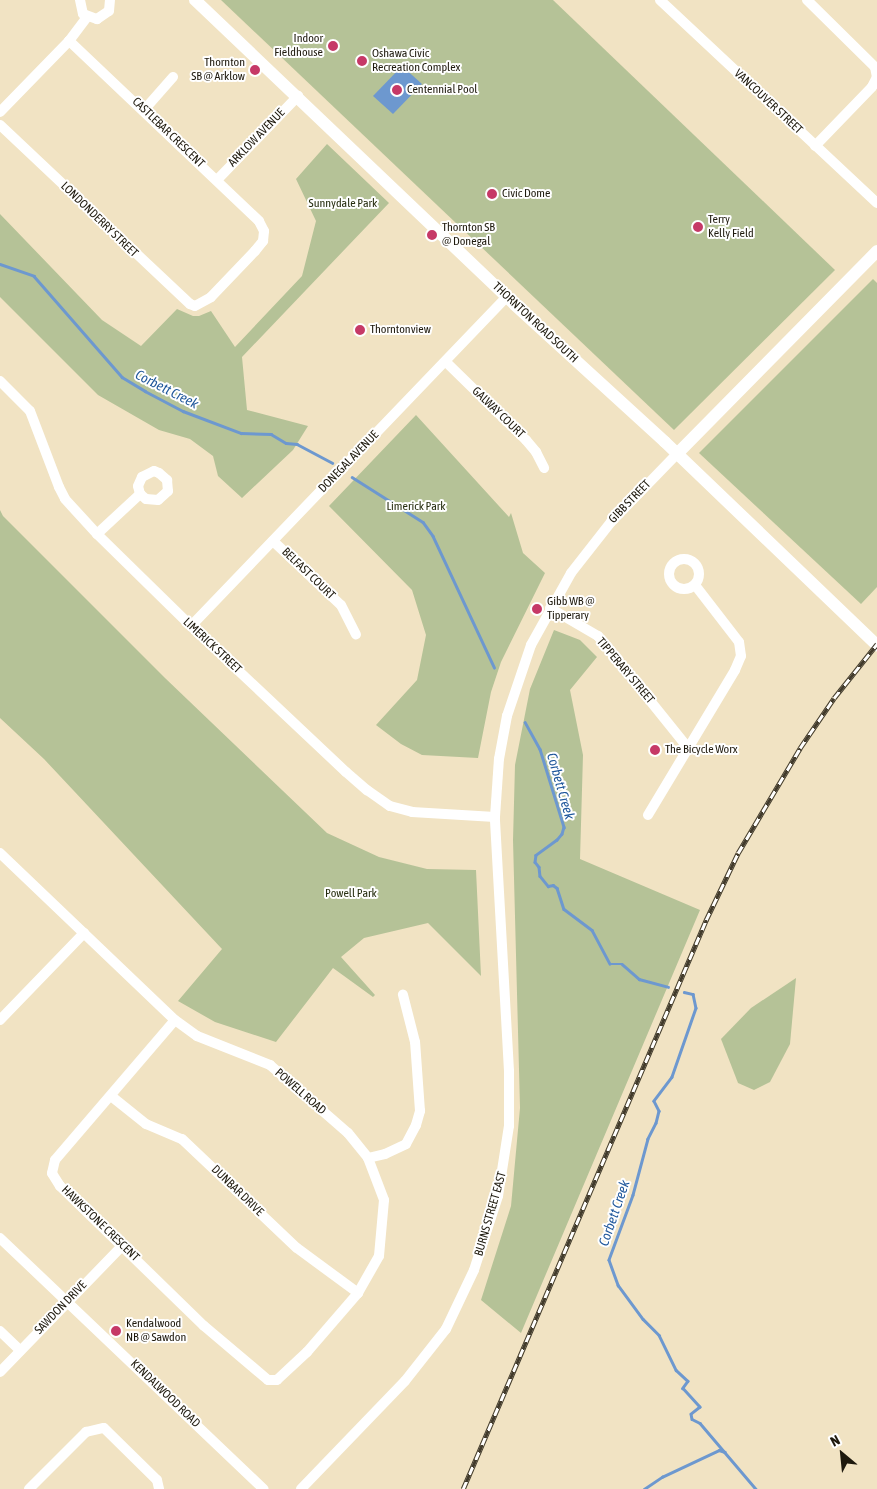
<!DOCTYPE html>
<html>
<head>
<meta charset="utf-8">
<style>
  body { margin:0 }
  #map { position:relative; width:877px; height:1489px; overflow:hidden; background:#f1e3c3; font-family:"Asap Condensed",sans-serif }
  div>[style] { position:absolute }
  .green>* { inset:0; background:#b5c297 }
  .water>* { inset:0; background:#6d98cf }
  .stream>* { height:2.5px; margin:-1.25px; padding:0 1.25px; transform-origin:1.25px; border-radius:1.25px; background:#6d98cf }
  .minor>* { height:10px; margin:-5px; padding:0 5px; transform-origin:5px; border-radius:5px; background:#fff }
  .minor>.ring { margin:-5px; padding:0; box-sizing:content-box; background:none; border:10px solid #fff; border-radius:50% }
  .major>* { height:12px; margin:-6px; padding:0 6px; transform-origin:6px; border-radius:6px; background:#fff }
  .rail>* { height:4.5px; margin-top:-2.25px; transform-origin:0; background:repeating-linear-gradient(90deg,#fff 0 8px,#423b2c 0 16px); box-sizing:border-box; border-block:1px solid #423b2c }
  .dots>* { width:14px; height:14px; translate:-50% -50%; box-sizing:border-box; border:2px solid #fff; border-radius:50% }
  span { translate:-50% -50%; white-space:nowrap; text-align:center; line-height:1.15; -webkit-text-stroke:4px #fff; paint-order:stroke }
  .poi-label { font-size:12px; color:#1e190d }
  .right { translate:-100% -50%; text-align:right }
  .left { translate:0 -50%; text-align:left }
  .street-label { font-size:12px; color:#1e190d }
  .park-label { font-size:12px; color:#262d0f }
  .water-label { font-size:14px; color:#1f579b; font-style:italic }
  .north { position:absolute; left:817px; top:1429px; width:50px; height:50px; -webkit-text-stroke:4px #fff; paint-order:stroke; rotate:332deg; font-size:14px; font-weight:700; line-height:20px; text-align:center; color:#1e190d }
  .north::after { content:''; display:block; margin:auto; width:18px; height:22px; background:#1e190d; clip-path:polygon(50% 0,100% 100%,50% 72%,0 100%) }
</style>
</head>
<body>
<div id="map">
  <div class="green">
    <div style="clip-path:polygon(221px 0,553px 0,835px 270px,674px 430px)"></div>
    <div style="clip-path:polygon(327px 144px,389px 203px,242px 357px,247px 410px,308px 426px,293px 450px,242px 498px,218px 476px,213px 456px,190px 439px,159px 430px,98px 395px,0 297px,0 214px,102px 320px,141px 346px,177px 309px,193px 316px,199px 316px,211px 311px,235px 347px,302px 276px,316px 221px,296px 179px)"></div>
    <div style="clip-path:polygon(873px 279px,877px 283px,877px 587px,861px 604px,699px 453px)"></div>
    <div style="clip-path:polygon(416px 415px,509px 517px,511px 513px,523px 553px,545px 573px,501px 662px,491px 692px,478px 758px,422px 755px,401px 744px,376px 725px,417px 680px,426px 635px,412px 590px,329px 506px)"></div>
    <div style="clip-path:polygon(0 510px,3px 516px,165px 678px,327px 833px,379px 857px,427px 869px,476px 870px,481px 976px,428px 923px,364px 938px,341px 957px,375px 995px,373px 997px,333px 968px,276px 1042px,215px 1022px,178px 1001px,222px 949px,44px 759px,0 718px)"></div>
    <div style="clip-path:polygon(554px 630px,580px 640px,597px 657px,570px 690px,583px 755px,580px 859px,700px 910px,521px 1333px,481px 1300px,511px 1206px,520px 1108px,513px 840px,515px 765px,530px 689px)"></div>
    <div style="clip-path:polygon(796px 978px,790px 1044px,770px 1082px,754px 1090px,738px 1083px,721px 1039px,751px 1008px)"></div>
  </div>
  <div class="water">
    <div style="clip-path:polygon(402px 66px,422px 84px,393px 114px,373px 96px)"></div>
  </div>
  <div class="stream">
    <div style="left:0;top:264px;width:36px;rotate:19deg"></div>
    <div style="left:34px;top:276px;width:134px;rotate:48.9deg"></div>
    <div style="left:122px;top:377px;width:27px;rotate:31deg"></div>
    <div style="left:145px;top:391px;width:43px;rotate:27.8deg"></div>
    <div style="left:183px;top:411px;width:62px;rotate:20.8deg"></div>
    <div style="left:241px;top:433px;width:30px;rotate:2deg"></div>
    <div style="left:271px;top:434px;width:17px;rotate:31deg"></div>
    <div style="left:286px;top:443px;width:11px;rotate:5deg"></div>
    <div style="left:297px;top:444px;width:40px;rotate:28deg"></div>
    <div style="left:352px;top:477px;width:84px;rotate:32.4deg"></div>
    <div style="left:423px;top:522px;width:17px;rotate:54deg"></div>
    <div style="left:433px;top:536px;width:145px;rotate:65deg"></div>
    <div style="left:525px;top:722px;width:31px;rotate:61deg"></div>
    <div style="left:540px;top:749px;width:82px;rotate:72.9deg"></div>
    <div style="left:564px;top:827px;width:7px;rotate:106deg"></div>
    <div style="left:562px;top:834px;width:8px;rotate:130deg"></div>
    <div style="left:557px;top:840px;width:26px;rotate:144deg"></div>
    <div style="left:536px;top:855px;width:7px;rotate:98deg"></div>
    <div style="left:535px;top:862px;width:6px;rotate:51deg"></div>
    <div style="left:539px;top:867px;width:9px;rotate:84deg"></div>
    <div style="left:540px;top:876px;width:13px;rotate:51deg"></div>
    <div style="left:548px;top:886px;width:5px;rotate:-11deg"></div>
    <div style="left:553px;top:885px;width:5px;rotate:37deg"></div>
    <div style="left:557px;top:888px;width:22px;rotate:72deg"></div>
    <div style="left:564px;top:909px;width:35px;rotate:37deg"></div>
    <div style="left:592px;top:930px;width:38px;rotate:62deg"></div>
    <div style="left:610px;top:964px;width:12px"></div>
    <div style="left:622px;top:964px;width:23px;rotate:41deg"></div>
    <div style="left:639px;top:979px;width:30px;rotate:15deg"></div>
    <div style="left:684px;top:992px;width:9px;rotate:13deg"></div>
    <div style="left:693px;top:994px;width:14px;rotate:78deg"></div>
    <div style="left:696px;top:1008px;width:73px;rotate:109.2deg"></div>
    <div style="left:672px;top:1077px;width:30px;rotate:127deg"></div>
    <div style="left:654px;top:1101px;width:11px;rotate:63deg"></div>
    <div style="left:659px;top:1111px;width:12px;rotate:104deg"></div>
    <div style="left:656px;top:1123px;width:18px;rotate:117deg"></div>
    <div style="left:648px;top:1139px;width:58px;rotate:105deg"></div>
    <div style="left:633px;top:1195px;width:69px;rotate:110.3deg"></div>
    <div style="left:609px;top:1260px;width:27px;rotate:70deg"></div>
    <div style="left:618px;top:1285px;width:42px;rotate:53.7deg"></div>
    <div style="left:643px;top:1319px;width:23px;rotate:45deg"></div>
    <div style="left:659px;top:1335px;width:39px;rotate:64deg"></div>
    <div style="left:676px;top:1370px;width:16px;rotate:43deg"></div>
    <div style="left:688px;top:1381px;width:9px;rotate:126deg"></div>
    <div style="left:683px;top:1388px;width:25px;rotate:48deg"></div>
    <div style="left:700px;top:1407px;width:11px;rotate:142deg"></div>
    <div style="left:691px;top:1414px;width:5px;rotate:79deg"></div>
    <div style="left:692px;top:1419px;width:9px;rotate:27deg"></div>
    <div style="left:700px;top:1423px;width:87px;rotate:49.7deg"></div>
    <div style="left:644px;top:1489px;width:22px;rotate:-34deg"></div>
    <div style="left:662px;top:1477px;width:63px;rotate:-25.3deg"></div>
    <div style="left:719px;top:1450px;width:6px;rotate:18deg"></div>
  </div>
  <div class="minor">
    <div style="left:80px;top:0;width:14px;rotate:78deg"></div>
    <div style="left:83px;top:14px;width:15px;rotate:20deg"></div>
    <div style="left:97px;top:19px;width:14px;rotate:-34deg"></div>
    <div style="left:109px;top:11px;width:11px;rotate:-85deg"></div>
    <div style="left:660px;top:0;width:297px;rotate:43.1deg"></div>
    <div style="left:807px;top:0;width:95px;rotate:44.6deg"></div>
    <div style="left:875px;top:67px;width:10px;rotate:79deg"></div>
    <div style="left:877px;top:77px;width:11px;rotate:117deg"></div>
    <div style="left:872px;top:87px;width:82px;rotate:134deg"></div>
    <div style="left:144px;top:110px;width:44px;rotate:-48.7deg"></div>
    <div style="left:0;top:112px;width:99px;rotate:-45.8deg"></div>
    <div style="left:69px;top:41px;width:30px;rotate:-53deg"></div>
    <div style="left:0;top:125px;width:261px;rotate:43.3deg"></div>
    <div style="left:190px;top:304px;width:5px;rotate:22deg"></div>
    <div style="left:195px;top:306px;width:18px;rotate:-29deg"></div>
    <div style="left:211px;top:297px;width:64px;rotate:-46.3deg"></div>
    <div style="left:255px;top:251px;width:13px;rotate:-51deg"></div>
    <div style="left:263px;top:241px;width:10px;rotate:-84deg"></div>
    <div style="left:264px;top:231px;width:11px;rotate:-117deg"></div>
    <div style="left:259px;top:221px;width:262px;rotate:-136.5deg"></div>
    <div style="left:217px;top:180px;width:117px;rotate:-46deg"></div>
    <div style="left:446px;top:362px;width:112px;rotate:44.3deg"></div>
    <div style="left:526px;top:440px;width:16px;rotate:50deg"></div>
    <div style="left:536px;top:452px;width:18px;rotate:63deg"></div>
    <div style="left:0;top:381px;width:42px;rotate:45deg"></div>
    <div style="left:30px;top:411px;width:81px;rotate:69.1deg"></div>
    <div style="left:59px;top:487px;width:13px;rotate:63deg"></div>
    <div style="left:65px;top:499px;width:47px;rotate:47.6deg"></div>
    <div style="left:97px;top:534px;width:132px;rotate:44.4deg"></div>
    <div style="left:191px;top:626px;width:213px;rotate:43.3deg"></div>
    <div style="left:346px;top:772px;width:28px;rotate:41deg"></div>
    <div style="left:367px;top:790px;width:28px;rotate:35deg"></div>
    <div style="left:390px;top:806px;width:23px;rotate:15deg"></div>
    <div style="left:412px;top:812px;width:83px;rotate:3.4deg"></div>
    <div style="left:97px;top:534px;width:59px;rotate:-42.9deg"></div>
    <div style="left:140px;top:494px;width:8px;rotate:-104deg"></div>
    <div style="left:138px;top:486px;width:10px;rotate:-66deg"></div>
    <div style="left:142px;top:477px;width:13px;rotate:-27deg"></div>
    <div style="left:154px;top:471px;width:5px;rotate:22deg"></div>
    <div style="left:159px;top:473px;width:11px;rotate:41deg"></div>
    <div style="left:167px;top:480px;width:11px;rotate:85deg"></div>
    <div style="left:168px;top:491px;width:13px;rotate:138deg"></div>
    <div style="left:158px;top:500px;width:12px;rotate:-175deg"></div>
    <div style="left:146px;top:499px;width:8px;rotate:-140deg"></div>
    <div style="left:273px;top:541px;width:93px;rotate:43.3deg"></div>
    <div style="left:341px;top:605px;width:33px;rotate:63deg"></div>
    <div class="ring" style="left:669px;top:559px;width:20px;height:20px"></div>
    <div style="left:550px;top:608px;width:56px;rotate:30.3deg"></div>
    <div style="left:598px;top:636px;width:144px;rotate:51.2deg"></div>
    <div style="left:191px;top:626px;width:456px;rotate:-46.2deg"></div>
    <div style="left:648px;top:815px;width:169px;rotate:-59deg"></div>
    <div style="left:735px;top:670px;width:15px;rotate:-67deg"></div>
    <div style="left:741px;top:656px;width:14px;rotate:-98deg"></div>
    <div style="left:739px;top:642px;width:72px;rotate:-127.7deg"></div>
    <div style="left:0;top:853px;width:242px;rotate:43.7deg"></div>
    <div style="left:175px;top:1020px;width:27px;rotate:36deg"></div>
    <div style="left:197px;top:1036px;width:79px;rotate:21.7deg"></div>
    <div style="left:270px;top:1065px;width:103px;rotate:41.1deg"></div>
    <div style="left:348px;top:1133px;width:32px;rotate:51deg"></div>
    <div style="left:368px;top:1158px;width:45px;rotate:69.1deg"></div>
    <div style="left:384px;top:1200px;width:56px;rotate:95.1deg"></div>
    <div style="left:379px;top:1256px;width:43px;rotate:119.6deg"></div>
    <div style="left:358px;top:1293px;width:78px;rotate:130.8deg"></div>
    <div style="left:307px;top:1352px;width:41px;rotate:137deg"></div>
    <div style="left:277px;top:1380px;width:9px;rotate:180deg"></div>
    <div style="left:268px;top:1380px;width:84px;rotate:-139.8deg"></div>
    <div style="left:204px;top:1326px;width:201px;rotate:-135.8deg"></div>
    <div style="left:60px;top:1186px;width:15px;rotate:-122deg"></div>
    <div style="left:52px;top:1173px;width:13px;rotate:-77deg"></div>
    <div style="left:55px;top:1160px;width:184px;rotate:-49.4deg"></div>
    <div style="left:0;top:1020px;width:121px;rotate:-46deg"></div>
    <div style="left:111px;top:1096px;width:45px;rotate:38.7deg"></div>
    <div style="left:146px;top:1124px;width:39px;rotate:23deg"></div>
    <div style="left:182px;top:1139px;width:158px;rotate:43.5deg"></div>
    <div style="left:297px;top:1248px;width:76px;rotate:36.4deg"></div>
    <div style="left:368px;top:1158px;width:17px;rotate:-13deg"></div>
    <div style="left:385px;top:1154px;width:23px;rotate:-25deg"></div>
    <div style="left:406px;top:1144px;width:21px;rotate:-62deg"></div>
    <div style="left:416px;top:1125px;width:15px;rotate:-74deg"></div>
    <div style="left:420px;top:1111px;width:69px;rotate:-94.1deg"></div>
    <div style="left:415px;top:1042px;width:49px;rotate:-104.3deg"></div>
    <div style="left:0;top:1238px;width:364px;rotate:43.6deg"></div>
    <div style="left:0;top:1331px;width:28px;rotate:44deg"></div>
    <div style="left:0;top:1372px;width:175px;rotate:-45.9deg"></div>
    <div style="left:29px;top:1489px;width:81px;rotate:-45deg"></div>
    <div style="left:86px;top:1432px;width:18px;rotate:-13deg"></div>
    <div style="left:104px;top:1428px;width:74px;rotate:44.5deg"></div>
    <div style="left:157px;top:1480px;width:9px;rotate:77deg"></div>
    <div style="left:301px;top:1489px;width:150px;rotate:-46.1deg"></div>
    <div style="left:405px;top:1381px;width:66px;rotate:-51.7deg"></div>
    <div style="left:446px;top:1329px;width:65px;rotate:-64.6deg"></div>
    <div style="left:474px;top:1270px;width:78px;rotate:-72deg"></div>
    <div style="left:498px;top:1196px;width:71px;rotate:-81.1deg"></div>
    <div style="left:509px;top:1126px;width:55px;rotate:-90deg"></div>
    <div style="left:509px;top:1071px;width:254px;rotate:-93.2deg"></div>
    <div style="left:495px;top:817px;width:58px;rotate:-86.1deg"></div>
    <div style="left:499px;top:759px;width:44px;rotate:-79.5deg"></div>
    <div style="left:507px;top:716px;width:75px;rotate:-71.3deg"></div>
    <div style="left:531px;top:645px;width:82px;rotate:-60.9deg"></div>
    <div style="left:571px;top:573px;width:65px;rotate:-51.9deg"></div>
    <div style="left:611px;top:522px;width:95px;rotate:-45.9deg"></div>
  </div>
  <div class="major">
    <div style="left:195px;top:0;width:442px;rotate:43.6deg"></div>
    <div style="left:515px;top:305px;width:203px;rotate:42.4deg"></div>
    <div style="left:665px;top:442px;width:294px;rotate:43.8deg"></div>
    <div style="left:677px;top:454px;width:285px;rotate:-45.4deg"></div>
  </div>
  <div class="rail">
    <div style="left:463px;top:1489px;width:619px;rotate:-66.87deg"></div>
    <div style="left:706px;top:920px;width:74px;rotate:-64.5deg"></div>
    <div style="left:738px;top:853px;width:122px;rotate:-59.4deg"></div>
    <div style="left:800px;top:748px;width:60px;rotate:-55.8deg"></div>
    <div style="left:834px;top:698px;width:69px;rotate:-51.5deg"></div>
  </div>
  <div class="dots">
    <div style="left:333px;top:46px;background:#c63967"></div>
    <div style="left:362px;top:61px;background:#c63967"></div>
    <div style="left:255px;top:70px;background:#c63967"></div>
    <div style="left:397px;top:90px;background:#c63967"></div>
    <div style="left:492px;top:194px;background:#c63967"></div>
    <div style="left:698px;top:227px;background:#c63967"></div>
    <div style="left:432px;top:235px;background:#c63967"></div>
    <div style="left:360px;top:330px;background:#c63967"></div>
    <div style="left:537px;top:609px;background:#c63967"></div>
    <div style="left:655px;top:750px;background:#c63967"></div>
    <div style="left:116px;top:1331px;background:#c63967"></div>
  </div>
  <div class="poi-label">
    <span class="right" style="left:323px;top:46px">Indoor<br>Fieldhouse</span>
    <span class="left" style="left:372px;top:61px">Oshawa Civic<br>Recreation Complex</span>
    <span class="right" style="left:245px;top:70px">Thornton<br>SB @ Arklow</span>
    <span class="left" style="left:407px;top:90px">Centennial Pool</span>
    <span class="left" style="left:502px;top:194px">Civic Dome</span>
    <span class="left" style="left:708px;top:227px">Terry<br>Kelly Field</span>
    <span class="left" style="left:442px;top:235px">Thornton SB<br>@ Donegal</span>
    <span class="left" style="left:370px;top:330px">Thorntonview</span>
    <span class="left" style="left:547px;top:609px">Gibb WB @<br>Tipperary</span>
    <span class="left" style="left:665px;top:750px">The Bicycle Worx</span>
    <span class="left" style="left:126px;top:1331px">Kendalwood<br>NB @ Sawdon</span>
  </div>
  <div class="street-label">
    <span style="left:768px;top:102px;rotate:43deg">VANCOUVER STREET</span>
    <span style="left:168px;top:133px;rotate:44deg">CASTLEBAR CRESCENT</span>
    <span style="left:257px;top:138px;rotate:-46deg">ARKLOW AVENUE</span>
    <span style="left:99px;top:220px;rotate:44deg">LONDONDERRY STREET</span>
    <span style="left:535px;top:323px;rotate:43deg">THORNTON ROAD SOUTH</span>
    <span style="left:498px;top:413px;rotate:44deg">GALWAY COURT</span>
    <span style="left:349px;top:462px;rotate:-46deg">DONEGAL AVENUE</span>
    <span style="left:630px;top:502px;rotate:-46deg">GIBB STREET</span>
    <span style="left:308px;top:574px;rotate:44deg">BELFAST COURT</span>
    <span style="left:212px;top:646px;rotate:43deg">LIMERICK STREET</span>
    <span style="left:625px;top:671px;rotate:50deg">TIPPERARY STREET</span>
    <span style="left:300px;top:1092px;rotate:41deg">POWELL ROAD</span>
    <span style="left:237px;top:1191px;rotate:44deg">DUNBAR DRIVE</span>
    <span style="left:491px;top:1214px;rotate:-74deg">BURNS STREET EAST</span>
    <span style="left:100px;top:1224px;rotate:44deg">HAWKSTONE CRESCENT</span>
    <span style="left:61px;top:1308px;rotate:-46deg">SAWDON DRIVE</span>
    <span style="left:165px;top:1394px;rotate:44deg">KENDALWOOD ROAD</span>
  </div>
  <div class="park-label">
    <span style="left:343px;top:204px">Sunnydale Park</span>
    <span style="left:416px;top:507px">Limerick Park</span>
    <span style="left:351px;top:894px">Powell Park</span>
  </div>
  <div class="water-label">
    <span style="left:167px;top:389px;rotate:27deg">Corbett Creek</span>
    <span style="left:561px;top:786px;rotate:74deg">Corbett Creek</span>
    <span style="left:614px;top:1213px;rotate:-71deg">Corbett Creek</span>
  </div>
  <div class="north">N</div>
</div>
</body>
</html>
